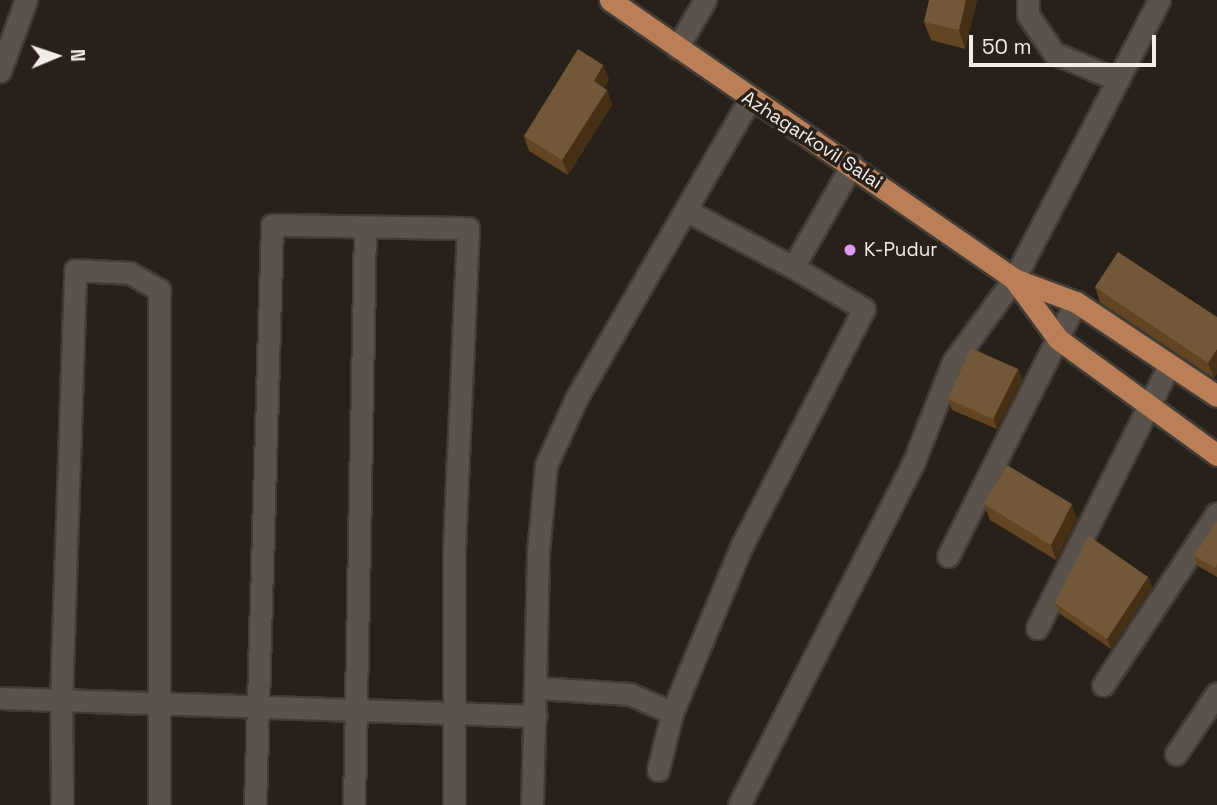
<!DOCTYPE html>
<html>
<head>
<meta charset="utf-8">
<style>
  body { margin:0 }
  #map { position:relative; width:1217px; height:805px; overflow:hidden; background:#28211a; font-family:"Space Grotesk",sans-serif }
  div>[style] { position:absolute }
  .roads { filter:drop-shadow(2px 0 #423c37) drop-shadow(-2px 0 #423c37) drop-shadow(0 2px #423c37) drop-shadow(0 -2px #423c37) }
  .minor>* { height:21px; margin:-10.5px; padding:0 10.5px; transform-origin:10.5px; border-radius:10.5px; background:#5b534b }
  .major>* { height:21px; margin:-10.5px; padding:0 10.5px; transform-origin:10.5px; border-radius:10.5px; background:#bb7f57 }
  .wall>* { inset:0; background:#634621 }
  .shaded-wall>* { inset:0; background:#452f15 }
  .building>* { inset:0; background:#725836 }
  .dots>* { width:19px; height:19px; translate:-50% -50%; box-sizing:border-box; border:4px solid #28211a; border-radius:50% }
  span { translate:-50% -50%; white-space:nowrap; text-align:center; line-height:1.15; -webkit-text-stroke:7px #28211a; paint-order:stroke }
  .street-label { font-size:19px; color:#f2ede8 }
  .poi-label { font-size:19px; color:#f2ede8 }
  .left { translate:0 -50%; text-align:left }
  .north { position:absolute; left:21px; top:21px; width:70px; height:70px; -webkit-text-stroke:5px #28211a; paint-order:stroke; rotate:88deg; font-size:19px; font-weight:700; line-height:28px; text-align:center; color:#f2ede8 }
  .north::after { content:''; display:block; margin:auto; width:24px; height:32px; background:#f2ede8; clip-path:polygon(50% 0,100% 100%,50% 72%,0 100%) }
  .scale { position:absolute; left:969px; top:35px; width:187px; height:32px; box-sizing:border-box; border:4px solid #f2ede8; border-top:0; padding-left:9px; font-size:21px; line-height:24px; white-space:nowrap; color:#f2ede8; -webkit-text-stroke:5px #28211a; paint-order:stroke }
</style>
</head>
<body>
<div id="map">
  <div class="roads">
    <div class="minor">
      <div style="left:1028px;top:0;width:15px;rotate:90deg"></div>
      <div style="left:1028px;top:15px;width:46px;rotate:55.6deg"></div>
      <div style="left:1054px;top:53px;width:69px;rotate:22.9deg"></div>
      <div style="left:677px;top:48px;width:56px;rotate:-59.7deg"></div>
      <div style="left:0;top:71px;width:76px;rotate:-69.9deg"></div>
      <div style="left:689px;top:212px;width:118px;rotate:27.9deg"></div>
      <div style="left:793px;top:267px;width:118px;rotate:-60deg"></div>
      <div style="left:948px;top:556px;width:284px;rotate:-63.3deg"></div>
      <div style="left:1037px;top:628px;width:294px;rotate:-63.3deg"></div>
      <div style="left:1103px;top:685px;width:206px;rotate:-56.5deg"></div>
      <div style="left:538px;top:688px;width:92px;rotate:3.7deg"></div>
      <div style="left:630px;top:694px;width:46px;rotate:24.3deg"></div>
      <div style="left:0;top:698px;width:536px;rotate:1.92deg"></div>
      <div style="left:1176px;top:754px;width:73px;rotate:-56.1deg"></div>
      <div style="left:658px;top:770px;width:59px;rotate:-76.2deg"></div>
      <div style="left:672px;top:713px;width:182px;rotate:-67.4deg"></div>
      <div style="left:742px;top:545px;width:266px;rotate:-62.7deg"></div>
      <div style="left:864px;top:309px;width:82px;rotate:-149.4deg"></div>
      <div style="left:62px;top:805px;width:105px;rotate:-90.5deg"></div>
      <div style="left:61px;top:700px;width:430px;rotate:-88.1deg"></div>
      <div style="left:75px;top:270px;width:55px;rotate:3.1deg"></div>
      <div style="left:130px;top:273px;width:34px;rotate:30deg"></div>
      <div style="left:159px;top:290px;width:515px;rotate:90deg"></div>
      <div style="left:255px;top:805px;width:580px;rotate:-88.32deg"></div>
      <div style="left:272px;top:225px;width:196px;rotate:0.9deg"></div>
      <div style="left:468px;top:228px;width:324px;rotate:92.5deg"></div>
      <div style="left:454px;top:552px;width:253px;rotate:90deg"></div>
      <div style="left:354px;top:805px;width:578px;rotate:-88.91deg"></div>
      <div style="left:532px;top:805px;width:253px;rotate:-88.6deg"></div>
      <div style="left:538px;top:552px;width:87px;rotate:-84.7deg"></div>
      <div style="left:546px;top:465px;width:75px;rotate:-65.5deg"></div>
      <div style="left:577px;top:397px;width:343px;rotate:-59.9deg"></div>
      <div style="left:739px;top:805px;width:386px;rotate:-63deg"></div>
      <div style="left:914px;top:461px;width:106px;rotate:-68.5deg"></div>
      <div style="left:953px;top:362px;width:103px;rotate:-53.7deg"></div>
      <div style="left:1014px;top:279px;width:314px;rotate:-62.5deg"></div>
    </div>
    <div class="major">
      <div style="left:610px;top:0;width:491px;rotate:34.6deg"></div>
      <div style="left:1014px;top:279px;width:66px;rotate:20.4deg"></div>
      <div style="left:1076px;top:302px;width:169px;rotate:33.7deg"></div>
      <div style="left:1014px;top:279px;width:74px;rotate:53.7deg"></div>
      <div style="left:1058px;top:339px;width:197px;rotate:36.1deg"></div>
    </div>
  </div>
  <div class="wall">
    <div style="clip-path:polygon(977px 0,965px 49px,931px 40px,924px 22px)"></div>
    <div style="clip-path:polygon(603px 65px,609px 80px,604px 88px,607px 90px,612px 105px,568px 175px,529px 151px,524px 136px)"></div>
    <div style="clip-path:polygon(1095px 287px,1217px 317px,1217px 373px,1214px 378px,1100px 302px)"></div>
    <div style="clip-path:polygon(1018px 369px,1022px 380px,997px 429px,952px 410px,948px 399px)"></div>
    <div style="clip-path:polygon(984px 504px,1077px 519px,1056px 560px,990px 520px)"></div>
    <div style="clip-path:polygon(1217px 521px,1217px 577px,1198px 566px,1194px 556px)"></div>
    <div style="clip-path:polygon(1148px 577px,1152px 587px,1111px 649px,1059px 613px,1055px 603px)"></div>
  </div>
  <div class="shaded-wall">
    <div style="clip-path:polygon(966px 0,977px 0,965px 49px,959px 30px)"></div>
    <div style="clip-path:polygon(603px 65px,609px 80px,599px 96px,594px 81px)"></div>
    <div style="clip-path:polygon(607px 90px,612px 105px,568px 175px,562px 160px)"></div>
    <div style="clip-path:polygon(1217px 349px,1217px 373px,1214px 378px,1208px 363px)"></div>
    <div style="clip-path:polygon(1018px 369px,1022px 380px,997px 429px,993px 419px)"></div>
    <div style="clip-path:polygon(1072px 504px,1077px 519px,1056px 560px,1051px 545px)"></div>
    <div style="clip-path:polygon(1148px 577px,1152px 587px,1111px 649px,1107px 639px)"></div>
  </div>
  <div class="building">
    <div style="clip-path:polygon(929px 0,966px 0,959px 30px,924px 22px)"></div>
    <div style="clip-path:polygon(578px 49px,603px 65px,594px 81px,607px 90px,562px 160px,524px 136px)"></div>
    <div style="clip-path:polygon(1118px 252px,1217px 317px,1217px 349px,1208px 363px,1095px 287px)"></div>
    <div style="clip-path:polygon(971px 348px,1018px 369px,993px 419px,948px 399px)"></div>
    <div style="clip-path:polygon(1007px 465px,1072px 504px,1051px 545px,984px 504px)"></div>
    <div style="clip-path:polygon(1217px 521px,1217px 564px,1215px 568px,1194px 556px)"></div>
    <div style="clip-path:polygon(1089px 536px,1148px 577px,1107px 639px,1055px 603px)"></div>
  </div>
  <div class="dots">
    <div style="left:850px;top:250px;background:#da9af6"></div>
  </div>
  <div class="street-label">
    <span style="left:812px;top:140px;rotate:33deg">Azhagarkovil Salai</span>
  </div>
  <div class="poi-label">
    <span class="left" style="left:864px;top:250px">K-Pudur</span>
  </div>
  <div class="north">N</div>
  <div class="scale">50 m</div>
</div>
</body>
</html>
